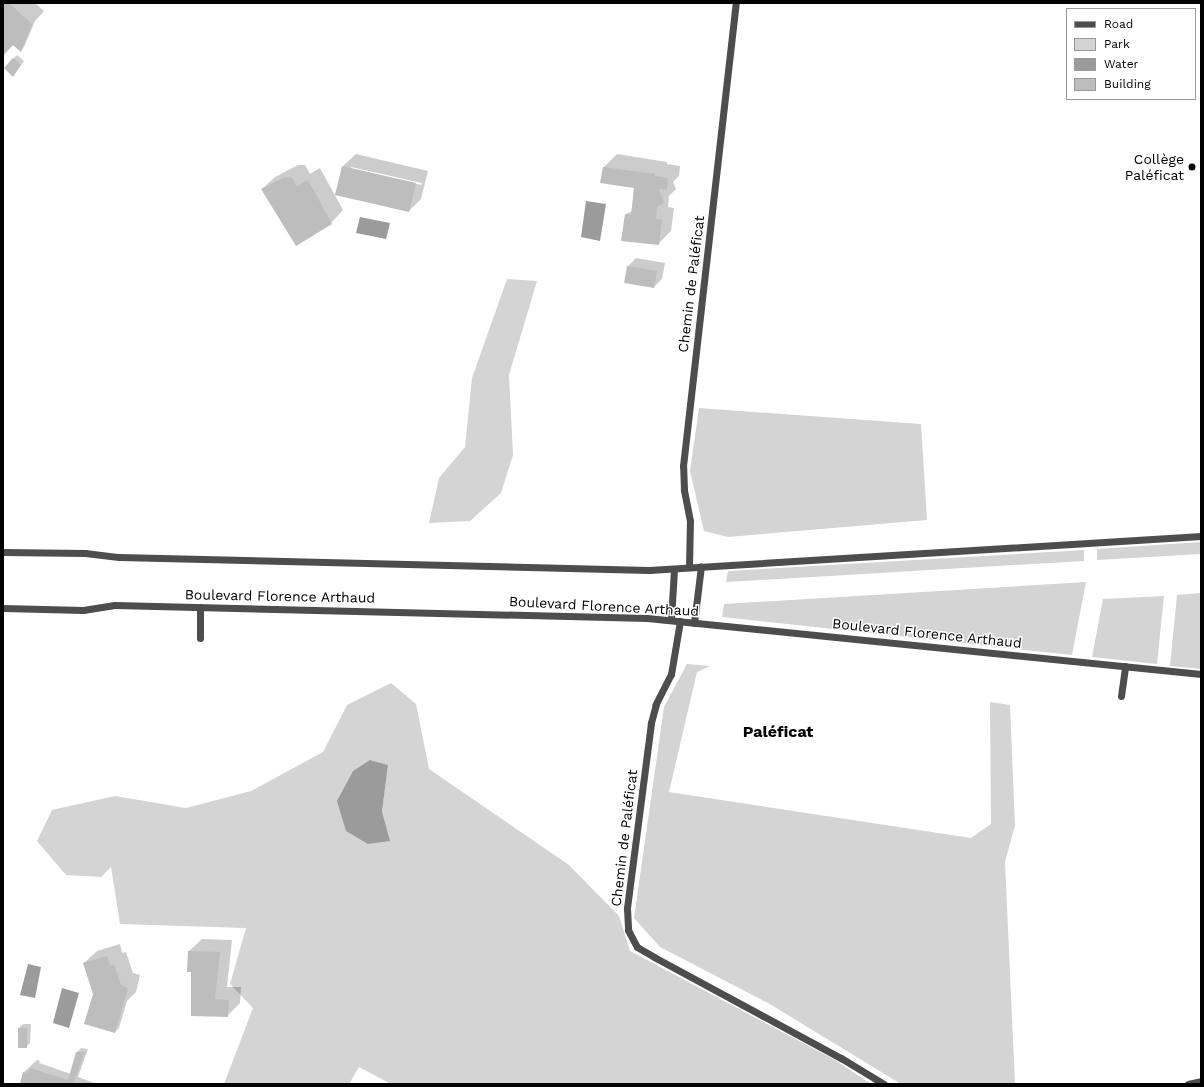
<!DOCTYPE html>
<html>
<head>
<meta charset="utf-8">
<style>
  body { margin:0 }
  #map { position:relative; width:1204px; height:1087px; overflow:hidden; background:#fff; font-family:"Work Sans",sans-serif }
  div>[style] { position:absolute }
  .green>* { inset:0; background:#d4d4d4 }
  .water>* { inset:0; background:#9b9b9b }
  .shadow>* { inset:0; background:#0003 }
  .building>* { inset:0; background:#bdbdbd }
  .minor>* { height:7px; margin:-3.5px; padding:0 3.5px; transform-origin:3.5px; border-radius:3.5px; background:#4d4d4d }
  .dots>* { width:11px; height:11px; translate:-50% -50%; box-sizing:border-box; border:2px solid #fff; border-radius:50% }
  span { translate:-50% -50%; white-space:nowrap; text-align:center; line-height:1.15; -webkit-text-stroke:3px #fff; paint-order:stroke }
  .poi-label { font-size:14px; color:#000 }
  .right { translate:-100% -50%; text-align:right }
  .street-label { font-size:14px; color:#000 }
  .quarter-label { font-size:16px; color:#000; font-weight:700 }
  .frame { position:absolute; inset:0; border:4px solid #000; pointer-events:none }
  .legend { position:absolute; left:1066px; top:8px; width:130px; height:92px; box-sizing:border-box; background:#fff; border:1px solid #999; margin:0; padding:5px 7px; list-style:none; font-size:12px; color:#000 }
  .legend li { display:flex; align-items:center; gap:8px; height:20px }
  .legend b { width:20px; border:1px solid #999 }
</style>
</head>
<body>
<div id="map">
  <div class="green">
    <div style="clip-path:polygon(507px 279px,537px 281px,509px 375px,513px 455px,501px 493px,470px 521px,429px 523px,439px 478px,465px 447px,472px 378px)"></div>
    <div style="clip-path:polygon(699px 408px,921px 424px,927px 520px,728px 537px,704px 531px,690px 471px)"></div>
    <div style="clip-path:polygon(1201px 542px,1201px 554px,1097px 560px,1097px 549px)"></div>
    <div style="clip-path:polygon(1084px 550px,1084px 561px,726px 582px,728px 571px)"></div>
    <div style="clip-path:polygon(1086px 582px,1072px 655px,722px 617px,724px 604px)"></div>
    <div style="clip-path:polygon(1201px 593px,1201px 669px,1170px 666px,1177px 595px)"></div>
    <div style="clip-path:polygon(1164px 596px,1157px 664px,1092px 657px,1103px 599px)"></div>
    <div style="clip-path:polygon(687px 664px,710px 666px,697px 672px,669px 792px,971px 838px,991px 824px,990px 702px,1010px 705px,1015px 825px,1005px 862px,1015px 1084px,901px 1084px,768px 1003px,660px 947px,634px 918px,664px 707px)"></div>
    <div style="clip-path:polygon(evenodd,391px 683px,416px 704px,429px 769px,569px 865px,619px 916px,630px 951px,835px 1060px,871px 1084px,391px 1084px,359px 1067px,349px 1084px,224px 1084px,253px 1008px,230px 984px,246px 928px,120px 924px,111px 867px,101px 877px,66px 875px,37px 841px,52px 810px,115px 796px,186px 808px,251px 791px,323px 752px,347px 705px,391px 683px,370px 760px,388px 765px,382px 812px,370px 760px)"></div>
  </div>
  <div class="water">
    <div style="clip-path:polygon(586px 201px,606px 204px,600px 241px,581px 237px)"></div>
    <div style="clip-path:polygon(360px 217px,390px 223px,386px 239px,356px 233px)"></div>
    <div style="clip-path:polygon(370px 760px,388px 765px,382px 812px,390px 841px,368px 844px,346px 831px,337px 801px,353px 771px)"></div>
    <div style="clip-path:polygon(28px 964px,41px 967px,35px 998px,20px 995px)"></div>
    <div style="clip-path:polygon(62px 988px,79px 993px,69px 1028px,53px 1023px)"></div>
  </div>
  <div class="shadow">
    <div style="clip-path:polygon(3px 3px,35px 3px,44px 11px,35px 21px,24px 47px,21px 51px,13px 45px,3px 55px)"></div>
    <div style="clip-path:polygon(17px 55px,24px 61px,13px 76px,5px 68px)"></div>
    <div style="clip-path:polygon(evenodd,356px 154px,428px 171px,421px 199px,409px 211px,343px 166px,356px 154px,351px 167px,422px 183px,421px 185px,351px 169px,351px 167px)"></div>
    <div style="clip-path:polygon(617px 154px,667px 162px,667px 164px,680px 166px,679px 176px,673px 182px,676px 189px,669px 196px,668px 207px,674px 208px,671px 231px,659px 243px,626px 214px,632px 211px,635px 187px,602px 182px,604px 167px)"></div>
    <div style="clip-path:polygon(298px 165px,305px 165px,310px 174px,320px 168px,343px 210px,331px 223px,262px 189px,275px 177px)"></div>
    <div style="clip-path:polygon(636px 258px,665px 263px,662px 279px,654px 287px,628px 266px)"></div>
    <div style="clip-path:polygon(202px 939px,232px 940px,227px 987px,241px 987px,240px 1003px,227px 1016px,192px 972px,189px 951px)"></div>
    <div style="clip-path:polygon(120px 944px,122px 953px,126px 952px,133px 973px,140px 975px,136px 992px,127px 1001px,119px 1028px,115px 1032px,94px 994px,84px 963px,97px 951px)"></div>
    <div style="clip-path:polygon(23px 1024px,31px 1024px,30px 1043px,26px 1047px,19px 1028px)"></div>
    <div style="clip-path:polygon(81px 1048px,88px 1049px,78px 1077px,97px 1084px,21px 1083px,24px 1072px,37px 1060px,40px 1061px,39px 1063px,71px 1074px,77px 1052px)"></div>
  </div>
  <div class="building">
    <div style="clip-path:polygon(3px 3px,9px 3px,32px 24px,21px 52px,13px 45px,3px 56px)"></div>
    <div style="clip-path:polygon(13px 58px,21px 65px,13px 77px,4px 68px)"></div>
    <div style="clip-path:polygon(342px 166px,416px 183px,409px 212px,335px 195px)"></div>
    <div style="clip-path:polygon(603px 167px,655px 174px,655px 176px,668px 178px,667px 190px,659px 189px,664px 203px,657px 207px,656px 219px,662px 220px,659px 245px,621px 241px,625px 214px,631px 215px,634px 188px,600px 183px)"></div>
    <div style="clip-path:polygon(285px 177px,292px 178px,297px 186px,308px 180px,332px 224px,296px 246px,261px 189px)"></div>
    <div style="clip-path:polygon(627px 266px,657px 271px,654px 288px,624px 283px)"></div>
    <div style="clip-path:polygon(188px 951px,220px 952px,215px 999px,229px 1000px,228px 1017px,191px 1016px,191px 972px,187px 972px)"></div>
    <div style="clip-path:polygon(107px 956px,110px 965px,114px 964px,121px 985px,128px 988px,115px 1033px,84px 1024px,93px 994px,83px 963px)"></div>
    <div style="clip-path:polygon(18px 1028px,27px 1028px,27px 1048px,18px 1048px)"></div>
    <div style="clip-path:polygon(76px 1052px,85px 1052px,73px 1084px,20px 1083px,23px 1072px,28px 1073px,30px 1068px,68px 1080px)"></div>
  </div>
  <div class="minor">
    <div style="left:3px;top:552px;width:82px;rotate:0.7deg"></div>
    <div style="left:85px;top:553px;width:34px;rotate:7deg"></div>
    <div style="left:119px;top:557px;width:530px;rotate:1.41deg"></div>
    <div style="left:649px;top:570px;width:553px;rotate:-3.52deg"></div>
    <div style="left:689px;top:567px;width:46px;rotate:-88.8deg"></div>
    <div style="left:690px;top:521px;width:32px;rotate:-101deg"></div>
    <div style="left:684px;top:490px;width:24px;rotate:-92deg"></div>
    <div style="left:683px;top:466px;width:466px;rotate:-83.5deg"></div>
    <div style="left:3px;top:608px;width:80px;rotate:1.4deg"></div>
    <div style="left:83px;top:610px;width:32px;rotate:-9deg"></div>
    <div style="left:115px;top:605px;width:532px;rotate:1.4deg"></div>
    <div style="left:647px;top:618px;width:557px;rotate:5.77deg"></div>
    <div style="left:671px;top:620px;width:51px;rotate:-86.6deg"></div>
    <div style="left:680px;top:621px;width:54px;rotate:99.6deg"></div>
    <div style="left:671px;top:674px;width:34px;rotate:117deg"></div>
    <div style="left:656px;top:704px;width:20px;rotate:105deg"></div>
    <div style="left:651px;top:723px;width:187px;rotate:97.4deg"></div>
    <div style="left:627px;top:908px;width:22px;rotate:87deg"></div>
    <div style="left:628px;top:930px;width:19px;rotate:62deg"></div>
    <div style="left:637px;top:947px;width:20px;rotate:30deg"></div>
    <div style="left:654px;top:957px;width:213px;rotate:28.4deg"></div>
    <div style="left:841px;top:1058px;width:50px;rotate:31.2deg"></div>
    <div style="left:694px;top:623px;width:57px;rotate:-83deg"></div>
    <div style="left:200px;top:638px;width:31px;rotate:-90deg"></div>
    <div style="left:1121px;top:696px;width:30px;rotate:-82deg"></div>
    <div style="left:1188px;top:1084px;width:13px;rotate:-13deg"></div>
  </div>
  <div class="dots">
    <div style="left:1192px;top:167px;background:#000"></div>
  </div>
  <div class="poi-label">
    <span class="right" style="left:1184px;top:167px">Collège<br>Paléficat</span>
  </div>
  <div class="street-label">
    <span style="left:691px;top:284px;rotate:-83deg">Chemin de Paléficat</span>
    <span style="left:280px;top:596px;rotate:1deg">Boulevard Florence Arthaud</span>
    <span style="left:604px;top:606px;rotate:3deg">Boulevard Florence Arthaud</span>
    <span style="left:927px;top:633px;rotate:6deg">Boulevard Florence Arthaud</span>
    <span style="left:624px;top:838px;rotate:-83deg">Chemin de Paléficat</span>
  </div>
  <div class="quarter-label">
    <span style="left:778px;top:732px">Paléficat</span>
  </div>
  <div class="frame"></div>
  <ul class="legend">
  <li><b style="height:5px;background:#4d4d4d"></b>Road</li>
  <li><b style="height:11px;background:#d4d4d4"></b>Park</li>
  <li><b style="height:11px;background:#9b9b9b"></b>Water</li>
  <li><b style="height:11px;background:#bdbdbd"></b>Building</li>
  </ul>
</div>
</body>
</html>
